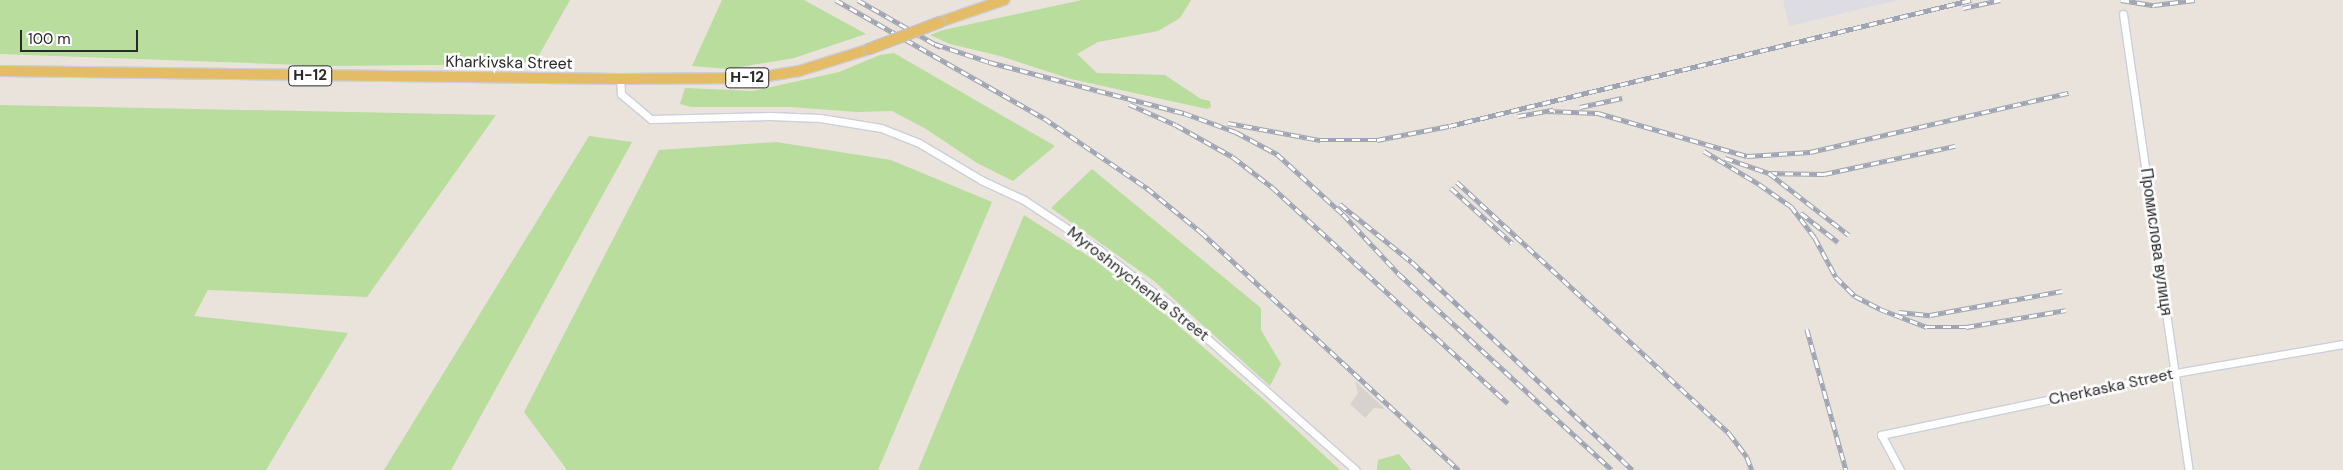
<!DOCTYPE html>
<html>
<head>
<meta charset="utf-8">
<style>
  body { margin:0 }
  #map { position:relative; width:2343px; height:470px; overflow:hidden; background:#eae3dc; font-family:"DM Sans",sans-serif }
  div>[style] { position:absolute }
  .industrial>* { inset:0; background:#dddce3 }
  .green>* { inset:0; background:#b8dd9d }
  .plaza>* { inset:0; background:#d7d2ce }
  .roads { filter:drop-shadow(1px 0 #cacfda) drop-shadow(-1px 0 #cacfda) drop-shadow(0 1px #cacfda) drop-shadow(0 -1px #cacfda) }
  .street>* { height:7px; margin:-3.5px; padding:0 3.5px; transform-origin:3.5px; border-radius:3.5px; background:#fff }
  .primary>* { height:10px; margin:-5px; padding:0 5px; transform-origin:5px; border-radius:5px; background:#e5bc66 }
  .rail>* { height:4.5px; margin-top:-2.25px; transform-origin:0; background:repeating-linear-gradient(90deg,#fff 0 8px,#9fa4b2 0 16px); box-sizing:border-box; border-block:1px solid #9fa4b2 }
  .bridges { filter:drop-shadow(1px 0 #c3c3c3) drop-shadow(-1px 0 #c3c3c3) drop-shadow(0 1px #c3c3c3) drop-shadow(0 -1px #c3c3c3) }
  .primary-bridge>* { height:10px; margin:-5px; padding:0 5px; transform-origin:5px; border-radius:5px; background:#e5bc66 }
  span { translate:-50% -50%; white-space:nowrap; text-align:center; line-height:1.15; -webkit-text-stroke:5px #fff; paint-order:stroke }
  .shield-label span { padding:1px 4px; background:#fff; border:1px solid; border-radius:4px; -webkit-text-stroke-width:0 }
  .shield-label { font-size:15px; color:#292929; font-weight:700 }
  .street-label { font-size:16px; color:#292929 }
  .scale { position:absolute; left:20px; top:30px; width:118px; height:22px; box-sizing:border-box; border:2px solid #292929; border-top:0; padding-left:6px; font-size:15px; line-height:18px; white-space:nowrap; color:#292929; -webkit-text-stroke:4px #fff; paint-order:stroke }
</style>
</head>
<body>
<div id="map">
  <div class="industrial">
    <div style="clip-path:polygon(1783px 0,1899px 0,1789px 26px)"></div>
  </div>
  <div class="green">
    <div style="clip-path:polygon(0 0,570px 0,534px 64px,329px 66px,0 54px)"></div>
    <div style="clip-path:polygon(722px 0,804px 0,866px 34px,794px 58px,729px 69px,692px 66px)"></div>
    <div style="clip-path:polygon(1082px 0,1191px 0,1180px 18px,1158px 31px,1098px 42px,1077px 54px,1097px 73px,1165px 75px,1201px 99px,1210px 101px,1211px 107px,1207px 109px,1071px 79px,1000px 56px,950px 44px,930px 35px,943px 30px)"></div>
    <div style="clip-path:polygon(894px 53px,1055px 146px,1013px 181px,977px 163px,926px 129px,892px 111px,857px 112px,790px 107px,691px 107px,680px 104px,685px 88px,753px 91px,839px 72px,880px 55px)"></div>
    <div style="clip-path:polygon(0 105px,496px 115px,367px 297px,208px 290px,194px 316px,348px 333px,266px 470px,0 470px)"></div>
    <div style="clip-path:polygon(589px 136px,632px 142px,451px 470px,384px 470px)"></div>
    <div style="clip-path:polygon(776px 142px,891px 160px,992px 202px,878px 470px,567px 470px,524px 412px,659px 150px)"></div>
    <div style="clip-path:polygon(1092px 169px,1261px 308px,1261px 330px,1281px 364px,1270px 386px,1154px 281px,1051px 208px)"></div>
    <div style="clip-path:polygon(1024px 215px,1127px 281px,1264px 400px,1340px 470px,918px 470px)"></div>
    <div style="clip-path:polygon(1399px 454px,1412px 470px,1377px 470px,1378px 460px)"></div>
  </div>
  <div class="plaza">
    <div style="clip-path:polygon(1355px 381px,1371px 396px,1385px 409px,1374px 408px,1365px 418px,1350px 404px,1358px 393px)"></div>
  </div>
  <div class="roads">
    <div class="street">
      <div style="left:2123px;top:14px;width:461px;rotate:81.8deg"></div>
      <div style="left:620px;top:79px;width:15px;rotate:86deg"></div>
      <div style="left:621px;top:94px;width:39px;rotate:40deg"></div>
      <div style="left:651px;top:119px;width:119px;rotate:-1.4deg"></div>
      <div style="left:770px;top:116px;width:50px;rotate:2.3deg"></div>
      <div style="left:820px;top:118px;width:62px;rotate:9.3deg"></div>
      <div style="left:881px;top:128px;width:41px;rotate:21.5deg"></div>
      <div style="left:919px;top:143px;width:72px;rotate:30.8deg"></div>
      <div style="left:981px;top:180px;width:47px;rotate:24.9deg"></div>
      <div style="left:1024px;top:200px;width:89px;rotate:33.5deg"></div>
      <div style="left:1098px;top:249px;width:88px;rotate:38deg"></div>
      <div style="left:1167px;top:303px;width:252px;rotate:41.5deg"></div>
      <div style="left:1900px;top:470px;width:40px;rotate:-118deg"></div>
      <div style="left:1881px;top:435px;width:300px;rotate:-11.9deg"></div>
      <div style="left:2175px;top:373px;width:170px;rotate:-9.8deg"></div>
    </div>
    <div class="primary">
      <div style="left:940px;top:22px;width:68px;rotate:-19deg"></div>
      <div style="left:0;top:71px;width:620px;rotate:0.74deg"></div>
      <div style="left:620px;top:79px;width:135px;rotate:-0.4deg"></div>
      <div style="left:755px;top:78px;width:45px;rotate:-9deg"></div>
      <div style="left:799px;top:71px;width:73px;rotate:-17.4deg"></div>
    </div>
  </div>
  <div class="rail">
    <div style="left:836px;top:0;width:239px;rotate:29.6deg"></div>
    <div style="left:1044px;top:118px;width:125px;rotate:34.2deg"></div>
    <div style="left:1147px;top:188px;width:70px;rotate:39.2deg"></div>
    <div style="left:1201px;top:232px;width:351px;rotate:42.7deg"></div>
    <div style="left:858px;top:0;width:95px;rotate:29.8deg"></div>
    <div style="left:2121px;top:0;width:33px;rotate:9deg"></div>
    <div style="left:2154px;top:5px;width:41px;rotate:-7deg"></div>
    <div style="left:1963px;top:8px;width:38px;rotate:-12deg"></div>
    <div style="left:935px;top:44px;width:57px;rotate:18.4deg"></div>
    <div style="left:989px;top:62px;width:202px;rotate:14.7deg"></div>
    <div style="left:1184px;top:113px;width:55px;rotate:20.1deg"></div>
    <div style="left:1236px;top:132px;width:47px;rotate:28.2deg"></div>
    <div style="left:1277px;top:154px;width:89px;rotate:42.3deg"></div>
    <div style="left:1343px;top:214px;width:82px;rotate:47deg"></div>
    <div style="left:1399px;top:274px;width:289px;rotate:42.6deg"></div>
    <div style="left:1129px;top:104px;width:51px;rotate:24.1deg"></div>
    <div style="left:1176px;top:125px;width:65px;rotate:29.3deg"></div>
    <div style="left:1233px;top:157px;width:49px;rotate:37.6deg"></div>
    <div style="left:1272px;top:187px;width:320px;rotate:42.5deg"></div>
    <div style="left:1580px;top:107px;width:43px;rotate:-12.1deg"></div>
    <div style="left:1547px;top:111px;width:51px;rotate:2.2deg"></div>
    <div style="left:1598px;top:113px;width:155px;rotate:16.1deg"></div>
    <div style="left:1747px;top:156px;width:63px;rotate:-3.6deg"></div>
    <div style="left:1810px;top:152px;width:265px;rotate:-12.9deg"></div>
    <div style="left:1518px;top:116px;width:36px;rotate:-10deg"></div>
    <div style="left:1228px;top:123px;width:94px;rotate:10.5deg"></div>
    <div style="left:1320px;top:140px;width:57px"></div>
    <div style="left:1377px;top:140px;width:73px;rotate:-11deg"></div>
    <div style="left:1449px;top:126px;width:537px;rotate:-13.57deg"></div>
    <div style="left:1704px;top:151px;width:64px;rotate:31deg"></div>
    <div style="left:1759px;top:184px;width:39px;rotate:35deg"></div>
    <div style="left:1791px;top:206px;width:40px;rotate:53deg"></div>
    <div style="left:1815px;top:238px;width:44px;rotate:61.7deg"></div>
    <div style="left:1836px;top:277px;width:27px;rotate:45deg"></div>
    <div style="left:1855px;top:296px;width:28px;rotate:27deg"></div>
    <div style="left:1880px;top:309px;width:50px;rotate:21deg"></div>
    <div style="left:1927px;top:327px;width:39px"></div>
    <div style="left:1966px;top:327px;width:101px;rotate:-9.6deg"></div>
    <div style="left:1725px;top:158px;width:46px;rotate:18.8deg"></div>
    <div style="left:1769px;top:173px;width:55px;rotate:1deg"></div>
    <div style="left:1824px;top:174px;width:134px;rotate:-12.1deg"></div>
    <div style="left:1769px;top:173px;width:101px;rotate:37.8deg"></div>
    <div style="left:1457px;top:182px;width:370px;rotate:42.7deg"></div>
    <div style="left:1729px;top:433px;width:30px;rotate:53deg"></div>
    <div style="left:1747px;top:457px;width:14px;rotate:69deg"></div>
    <div style="left:1451px;top:188px;width:82px;rotate:42deg"></div>
    <div style="left:1340px;top:204px;width:92px;rotate:38.9deg"></div>
    <div style="left:1412px;top:262px;width:303px;rotate:43.3deg"></div>
    <div style="left:1801px;top:213px;width:47px;rotate:38.1deg"></div>
    <div style="left:1899px;top:312px;width:31px;rotate:6deg"></div>
    <div style="left:1930px;top:315px;width:134px;rotate:-10.3deg"></div>
    <div style="left:1807px;top:329px;width:146px;rotate:74.5deg"></div>
  </div>
  <div class="bridges">
    <div class="primary-bridge">
      <div style="left:869px;top:49px;width:76px;rotate:-20.8deg"></div>
    </div>
  </div>
  <div class="shield-label">
    <span style="left:310px;top:76px">Н-12</span>
    <span style="left:747px;top:78px">Н-12</span>
  </div>
  <div class="street-label">
    <span style="left:509px;top:63px;rotate:1deg">Kharkivska Street</span>
    <span style="left:2156px;top:242px;rotate:82deg">Промислова вулиця</span>
    <span style="left:1138px;top:284px;rotate:38deg">Myroshnychenka Street</span>
    <span style="left:2111px;top:387px;rotate:-12deg">Cherkaska Street</span>
  </div>
  <div class="scale">100 m</div>
</div>
</body>
</html>
